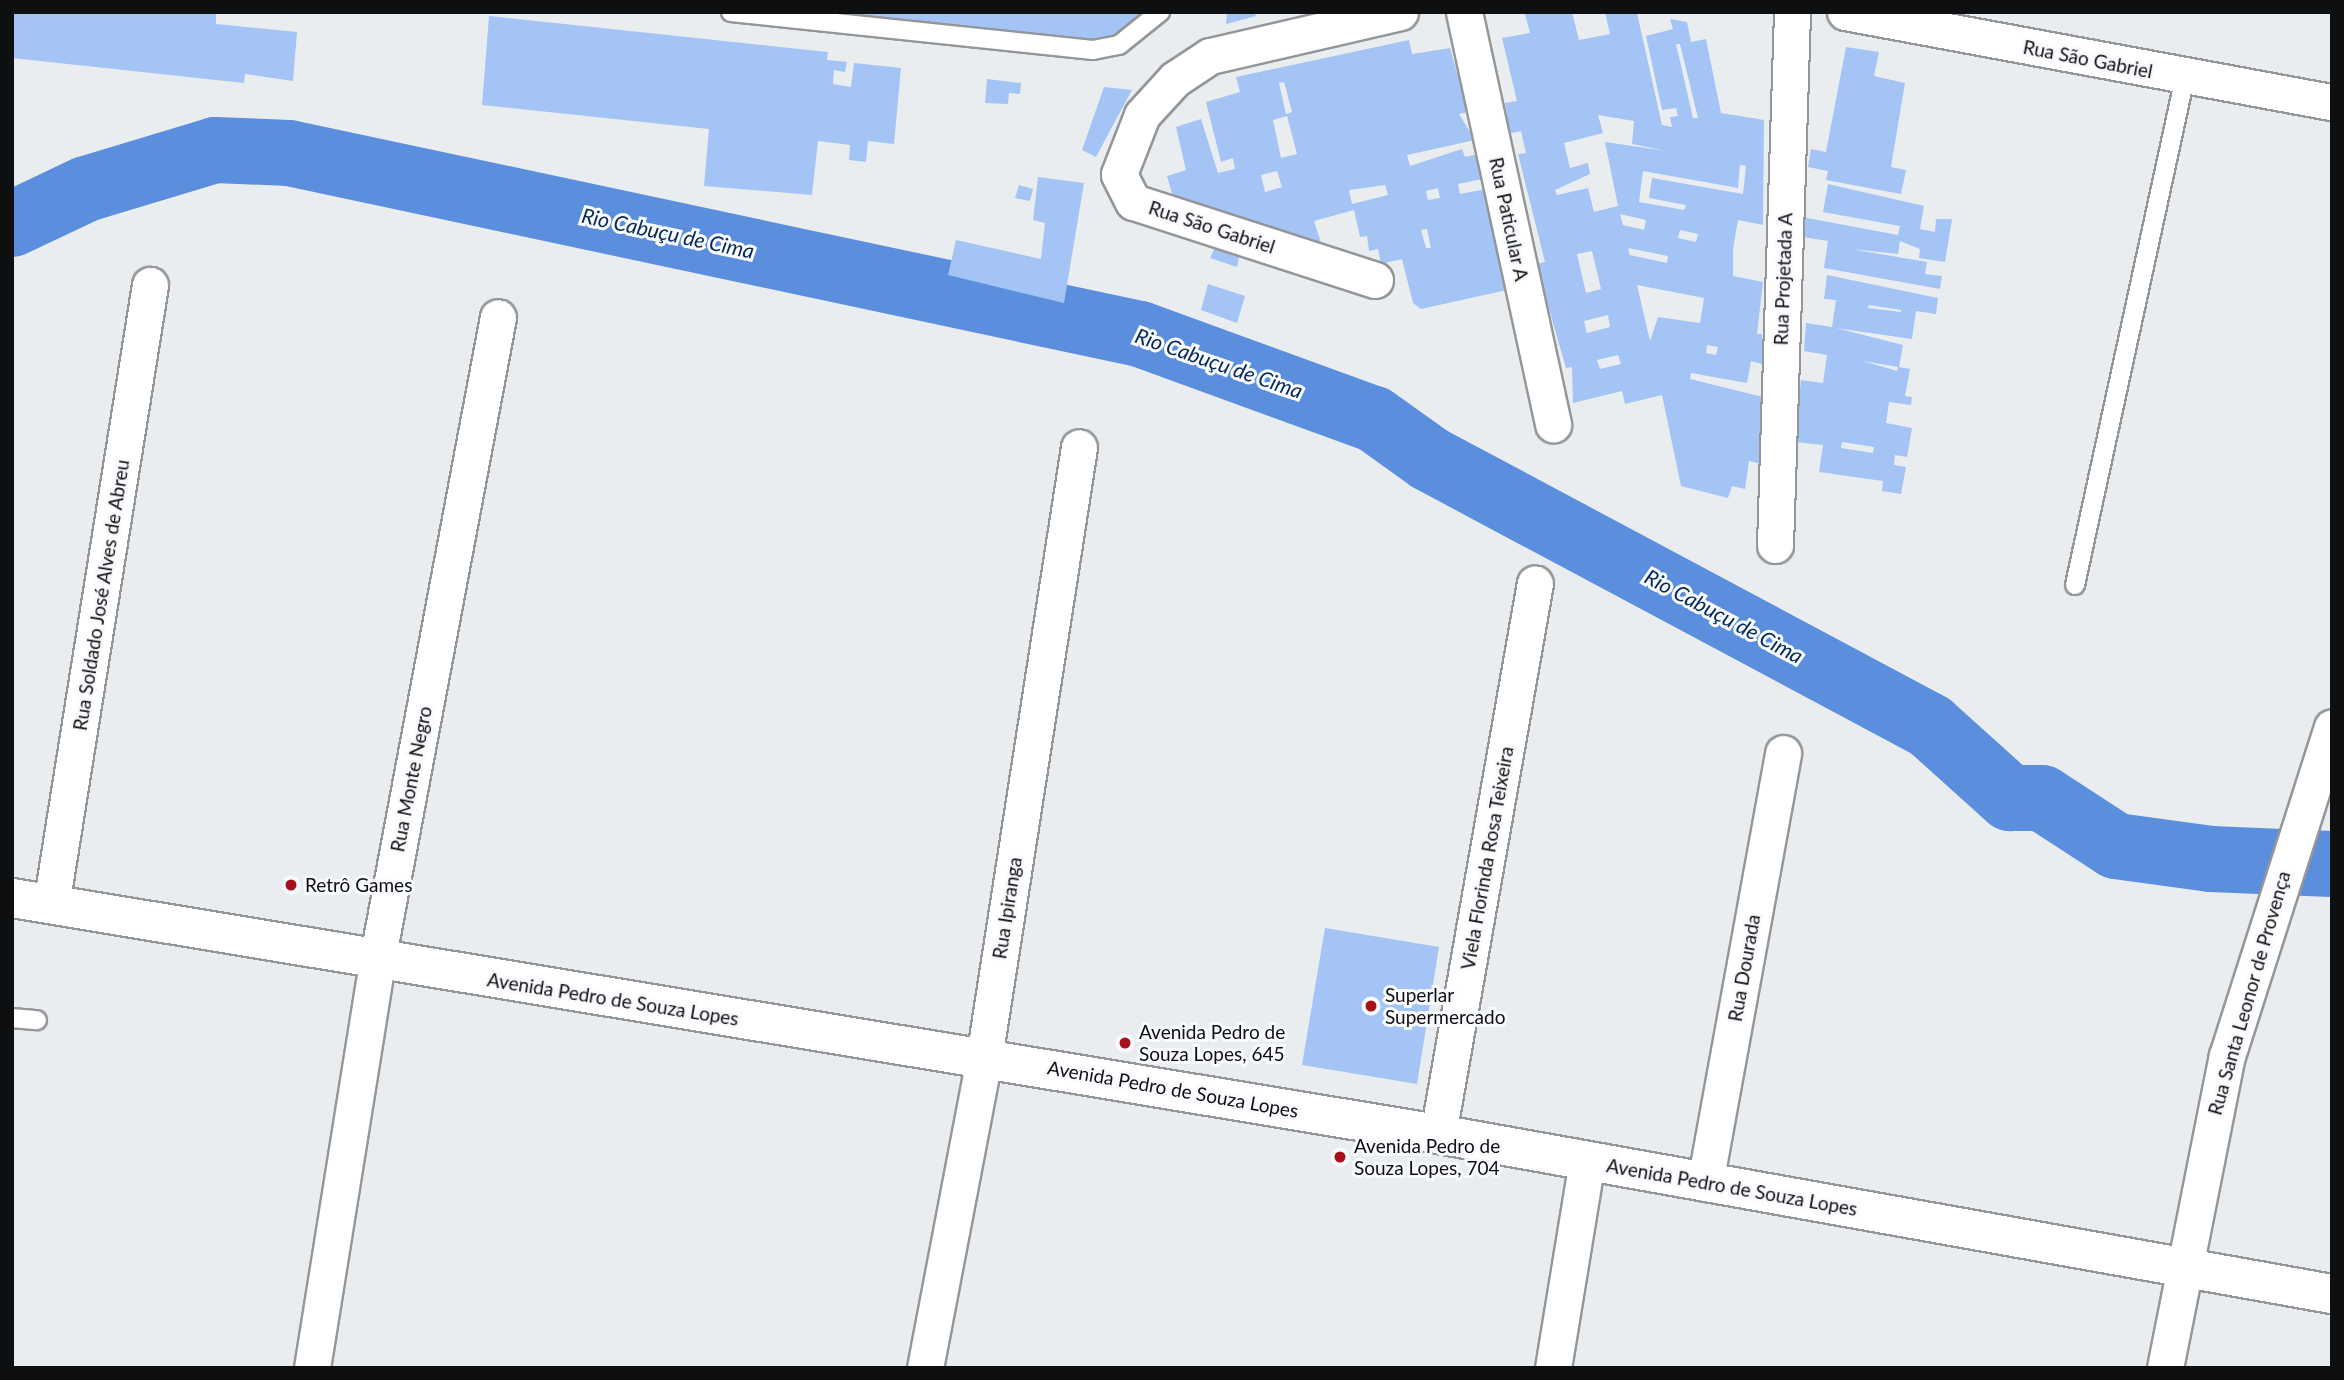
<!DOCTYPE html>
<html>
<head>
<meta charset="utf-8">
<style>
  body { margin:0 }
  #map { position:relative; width:2344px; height:1380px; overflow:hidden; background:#eaedf0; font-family:Lato,sans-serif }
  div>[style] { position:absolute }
  .river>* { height:66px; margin:-33px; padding:0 33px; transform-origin:33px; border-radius:33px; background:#5b8fdd }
  .building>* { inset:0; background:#a3c4f5 }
  .roads { filter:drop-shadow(2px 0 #949699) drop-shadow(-2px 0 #949699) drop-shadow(0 2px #949699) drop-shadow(0 -2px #949699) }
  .service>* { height:18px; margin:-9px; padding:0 9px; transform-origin:9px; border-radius:9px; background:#fff }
  .minor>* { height:35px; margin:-17.5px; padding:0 17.5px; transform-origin:17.5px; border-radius:17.5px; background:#fff }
  .secondary>* { height:38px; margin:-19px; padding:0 19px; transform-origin:19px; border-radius:19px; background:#fff }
  .dots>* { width:19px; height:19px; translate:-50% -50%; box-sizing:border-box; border:4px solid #f8fafd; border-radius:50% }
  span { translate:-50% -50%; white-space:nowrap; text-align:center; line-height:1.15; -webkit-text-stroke:6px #f8fafd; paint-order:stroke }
  .street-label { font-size:19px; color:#0e0f10 }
  .poi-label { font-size:19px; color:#0e0f10 }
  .left { translate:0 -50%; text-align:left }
  .water-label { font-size:21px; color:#042858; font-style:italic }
  .frame { position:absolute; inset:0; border:14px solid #0e0f10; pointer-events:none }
</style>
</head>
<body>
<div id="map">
  <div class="river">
    <div style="left:12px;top:224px;width:82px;rotate:-25.3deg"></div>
    <div style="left:86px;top:189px;width:135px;rotate:-16.8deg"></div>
    <div style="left:215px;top:150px;width:74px;rotate:2.3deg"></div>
    <div style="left:289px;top:153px;width:870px;rotate:12.01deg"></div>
    <div style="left:1140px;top:334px;width:249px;rotate:20deg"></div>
    <div style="left:1374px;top:419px;width:69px;rotate:35.5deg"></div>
    <div style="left:1430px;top:459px;width:567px;rotate:28.1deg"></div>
    <div style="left:1930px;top:726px;width:108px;rotate:42deg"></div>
    <div style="left:2010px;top:798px;width:32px"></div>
    <div style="left:2042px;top:798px;width:88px;rotate:33deg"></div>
    <div style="left:2116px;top:846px;width:96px;rotate:7.8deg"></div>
    <div style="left:2211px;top:859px;width:121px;rotate:2.4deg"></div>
  </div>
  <div class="building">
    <div style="clip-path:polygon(12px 12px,216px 12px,216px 24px,297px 32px,293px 81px,245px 74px,244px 83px,12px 58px)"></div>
    <div style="clip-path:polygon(814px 12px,1152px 12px,1097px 44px)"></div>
    <div style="clip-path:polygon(1227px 12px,1254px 12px,1256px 16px,1226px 24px)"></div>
    <div style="clip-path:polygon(evenodd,1572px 12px,1579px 40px,1610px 34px,1605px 12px,1637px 13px,1662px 125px,1672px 127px,1670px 117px,1678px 116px,1676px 108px,1662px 110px,1646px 36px,1673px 29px,1670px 19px,1687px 22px,1691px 42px,1706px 39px,1721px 113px,1764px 120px,1763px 225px,1738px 220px,1733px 249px,1733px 276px,1763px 282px,1757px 334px,1762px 334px,1762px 364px,1751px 361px,1747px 383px,1691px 373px,1690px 379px,1763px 397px,1761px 464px,1749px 461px,1745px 489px,1732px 486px,1728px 498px,1681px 486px,1662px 395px,1625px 404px,1622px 391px,1573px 403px,1572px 367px,1566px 368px,1536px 264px,1545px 262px,1518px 154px,1526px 153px,1521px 131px,1504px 135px,1500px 116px,1507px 114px,1505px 103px,1517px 101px,1502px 38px,1530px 33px,1525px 14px,1572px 12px,1676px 44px,1680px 44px,1698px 118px,1693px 118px,1676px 44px,1572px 12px,1598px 115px,1634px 121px,1632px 144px,1667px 151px,1605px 142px,1618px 206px,1594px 212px,1588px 188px,1557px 195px,1555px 190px,1590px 174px,1588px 163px,1570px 168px,1564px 143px,1603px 133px,1598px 115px,1572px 12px,1740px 165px,1746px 166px,1743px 194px,1652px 178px,1649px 198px,1686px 205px,1684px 210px,1639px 202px,1643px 171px,1738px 188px,1740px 165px,1572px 12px,1620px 214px,1646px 220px,1644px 230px,1623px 225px,1620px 214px,1572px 12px,1680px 230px,1698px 234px,1696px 242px,1678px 238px,1680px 230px,1572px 12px,1628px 248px,1668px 256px,1667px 263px,1630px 255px,1628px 248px,1572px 12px,1592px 251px,1601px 289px,1586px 293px,1577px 254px,1592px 251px,1572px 12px,1637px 285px,1704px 298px,1700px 323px,1658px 317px,1650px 341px,1637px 285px,1572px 12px,1608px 315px,1610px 327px,1587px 333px,1584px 321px,1608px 315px,1572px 12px,1707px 345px,1718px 347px,1716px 355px,1706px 353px,1707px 345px,1572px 12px,1618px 355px,1621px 364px,1600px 369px,1597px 360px,1618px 355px)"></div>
    <div style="clip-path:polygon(489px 16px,828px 52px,827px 60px,847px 62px,845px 72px,834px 70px,833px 84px,851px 87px,854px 63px,901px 68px,894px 144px,868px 141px,866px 162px,849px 160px,850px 145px,818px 141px,812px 195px,704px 186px,709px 129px,482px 105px)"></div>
    <div style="clip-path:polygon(evenodd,1409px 40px,1412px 54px,1450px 48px,1468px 112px,1459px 114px,1475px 140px,1407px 155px,1410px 166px,1462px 149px,1465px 157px,1478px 154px,1483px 179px,1458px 184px,1460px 194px,1486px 189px,1507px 290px,1421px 309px,1413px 303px,1402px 259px,1381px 264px,1378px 249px,1369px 251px,1367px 236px,1360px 237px,1354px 210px,1314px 221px,1323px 249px,1173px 197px,1167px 176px,1186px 170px,1176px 127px,1201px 119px,1218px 173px,1235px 169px,1233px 158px,1221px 162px,1206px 102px,1240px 92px,1236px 77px,1409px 40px,1284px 82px,1292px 112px,1286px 114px,1279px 83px,1284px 82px,1409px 40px,1287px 116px,1297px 154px,1281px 158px,1273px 120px,1287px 116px,1409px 40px,1277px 171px,1282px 187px,1265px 192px,1261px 175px,1277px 171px,1409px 40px,1385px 185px,1388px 195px,1352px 204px,1349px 190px,1385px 185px,1409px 40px,1438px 188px,1440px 198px,1428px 200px,1426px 191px,1438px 188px,1409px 40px,1427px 229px,1431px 248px,1426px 248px,1421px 230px,1427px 229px)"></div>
    <div style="clip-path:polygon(1846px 47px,1879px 52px,1874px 76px,1905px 83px,1891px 167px,1906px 170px,1901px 194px,1826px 180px,1828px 171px,1808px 167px,1811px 149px,1826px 152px)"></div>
    <div style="clip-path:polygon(987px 79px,1021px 83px,1020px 94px,1009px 93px,1008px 104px,985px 103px)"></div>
    <div style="clip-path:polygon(1104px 87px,1132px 90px,1096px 157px,1082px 150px)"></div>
    <div style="clip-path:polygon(1038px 177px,1084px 183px,1064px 303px,948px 275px,956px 240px,1041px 259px,1045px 223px,1033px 220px)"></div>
    <div style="clip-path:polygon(1828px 184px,1924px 206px,1920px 229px,1935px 232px,1936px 219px,1952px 219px,1945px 262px,1919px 258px,1920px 249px,1900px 241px,1898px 254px,1851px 249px,1927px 262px,1925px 274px,1942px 276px,1940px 289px,1824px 268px,1828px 241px,1803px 237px,1802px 217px,1898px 235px,1900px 226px,1823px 212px)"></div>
    <div style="clip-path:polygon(1019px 185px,1033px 189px,1030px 201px,1015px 198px)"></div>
    <div style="clip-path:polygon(1217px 242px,1241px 249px,1237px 267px,1210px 258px)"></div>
    <div style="clip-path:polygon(evenodd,1827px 275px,1938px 298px,1936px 314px,1916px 311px,1912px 339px,1836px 328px,1903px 345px,1899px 367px,1910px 369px,1905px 396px,1912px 397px,1911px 405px,1889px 402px,1886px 423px,1912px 428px,1907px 457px,1895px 455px,1894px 465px,1906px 467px,1901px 494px,1882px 491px,1883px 481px,1819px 472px,1823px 445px,1795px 442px,1801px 380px,1823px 383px,1827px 355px,1804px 351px,1806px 323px,1832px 327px,1836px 300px,1824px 299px,1827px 275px,1869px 305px,1901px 310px,1901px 312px,1868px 308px,1869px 305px,1827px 275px,1863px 361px,1898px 367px,1897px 371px,1863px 361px,1827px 275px,1842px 442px,1874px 447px,1873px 453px,1841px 448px,1842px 442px)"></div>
    <div style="clip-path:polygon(1208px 284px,1245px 296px,1237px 323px,1201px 310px)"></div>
    <div style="clip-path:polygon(1325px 928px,1439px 947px,1417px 1084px,1302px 1065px)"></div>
  </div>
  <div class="roads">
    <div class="service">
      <div style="left:731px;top:12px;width:364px;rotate:6deg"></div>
      <div style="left:1093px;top:50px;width:26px;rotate:-11deg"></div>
      <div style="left:1119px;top:45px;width:53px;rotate:-38.8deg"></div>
      <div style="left:2075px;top:585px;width:520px;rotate:-77.78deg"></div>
      <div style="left:12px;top:1018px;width:25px;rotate:5deg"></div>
    </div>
    <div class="minor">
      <div style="left:1464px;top:12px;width:422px;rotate:77.8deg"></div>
      <div style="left:1845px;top:12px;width:495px;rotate:10.5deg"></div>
      <div style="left:1375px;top:280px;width:254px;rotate:-162.1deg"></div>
      <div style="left:1133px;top:202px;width:31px;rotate:-117deg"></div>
      <div style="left:1119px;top:174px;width:63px;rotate:-68.7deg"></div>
      <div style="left:1142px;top:115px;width:49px;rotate:-47.5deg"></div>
      <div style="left:1175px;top:79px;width:42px;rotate:-33.3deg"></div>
      <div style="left:1210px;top:56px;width:195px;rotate:-13deg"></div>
      <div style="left:1775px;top:545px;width:533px;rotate:-88.17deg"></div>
      <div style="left:51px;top:905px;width:628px;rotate:-80.93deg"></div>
      <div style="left:1438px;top:1134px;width:559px;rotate:-80.02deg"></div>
      <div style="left:1705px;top:1183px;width:437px;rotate:-79.7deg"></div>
      <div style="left:312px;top:1368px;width:412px;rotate:-80.9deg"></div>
      <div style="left:377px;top:961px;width:655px;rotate:-79.36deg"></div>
      <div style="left:925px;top:1368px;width:316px;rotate:-79.2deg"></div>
      <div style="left:984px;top:1058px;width:618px;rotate:-81.16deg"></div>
      <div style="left:1553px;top:1368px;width:210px;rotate:-80.7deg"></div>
      <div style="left:2165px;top:1368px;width:318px;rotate:-78.8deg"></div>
      <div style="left:2227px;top:1056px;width:345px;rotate:-72.3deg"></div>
    </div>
    <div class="secondary">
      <div style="left:12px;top:898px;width:1445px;rotate:9.4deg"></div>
      <div style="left:1438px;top:1134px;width:908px;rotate:10.15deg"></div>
    </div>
  </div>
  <div class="dots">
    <div style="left:291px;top:885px;background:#a7121a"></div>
    <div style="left:1371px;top:1006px;background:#a7121a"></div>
    <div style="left:1125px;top:1043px;background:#a7121a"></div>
    <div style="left:1340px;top:1157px;background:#a7121a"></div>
  </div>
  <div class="street-label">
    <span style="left:2088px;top:59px;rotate:11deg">Rua São Gabriel</span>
    <span style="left:1509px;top:219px;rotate:78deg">Rua Paticular A</span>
    <span style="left:1212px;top:227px;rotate:18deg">Rua São Gabriel</span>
    <span style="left:1783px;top:279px;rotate:-88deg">Rua Projetada A</span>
    <span style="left:101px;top:595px;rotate:-81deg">Rua Soldado José Alves de Abreu</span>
    <span style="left:411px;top:779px;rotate:-79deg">Rua Monte Negro</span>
    <span style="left:1487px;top:858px;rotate:-80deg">Viela Florinda Rosa Teixeira</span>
    <span style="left:1007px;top:908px;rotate:-81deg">Rua Ipiranga</span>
    <span style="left:1744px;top:968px;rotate:-80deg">Rua Dourada</span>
    <span style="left:2249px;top:993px;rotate:-74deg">Rua Santa Leonor de Provença</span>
    <span style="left:613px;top:999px;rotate:9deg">Avenida Pedro de Souza Lopes</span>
    <span style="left:1173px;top:1089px;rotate:10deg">Avenida Pedro de Souza Lopes</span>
    <span style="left:1732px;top:1187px;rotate:10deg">Avenida Pedro de Souza Lopes</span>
  </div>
  <div class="poi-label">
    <span class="left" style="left:305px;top:885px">Retrô Games</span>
    <span class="left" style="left:1385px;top:1006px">Superlar<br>Supermercado</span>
    <span class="left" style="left:1139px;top:1043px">Avenida Pedro de<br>Souza Lopes, 645</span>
    <span class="left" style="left:1354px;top:1157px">Avenida Pedro de<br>Souza Lopes, 704</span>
  </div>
  <div class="water-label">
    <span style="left:668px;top:233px;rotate:12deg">Rio Cabuçu de Cima</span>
    <span style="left:1219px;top:363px;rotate:19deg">Rio Cabuçu de Cima</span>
    <span style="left:1724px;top:616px;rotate:28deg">Rio Cabuçu de Cima</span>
  </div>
  <div class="frame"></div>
</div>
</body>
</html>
